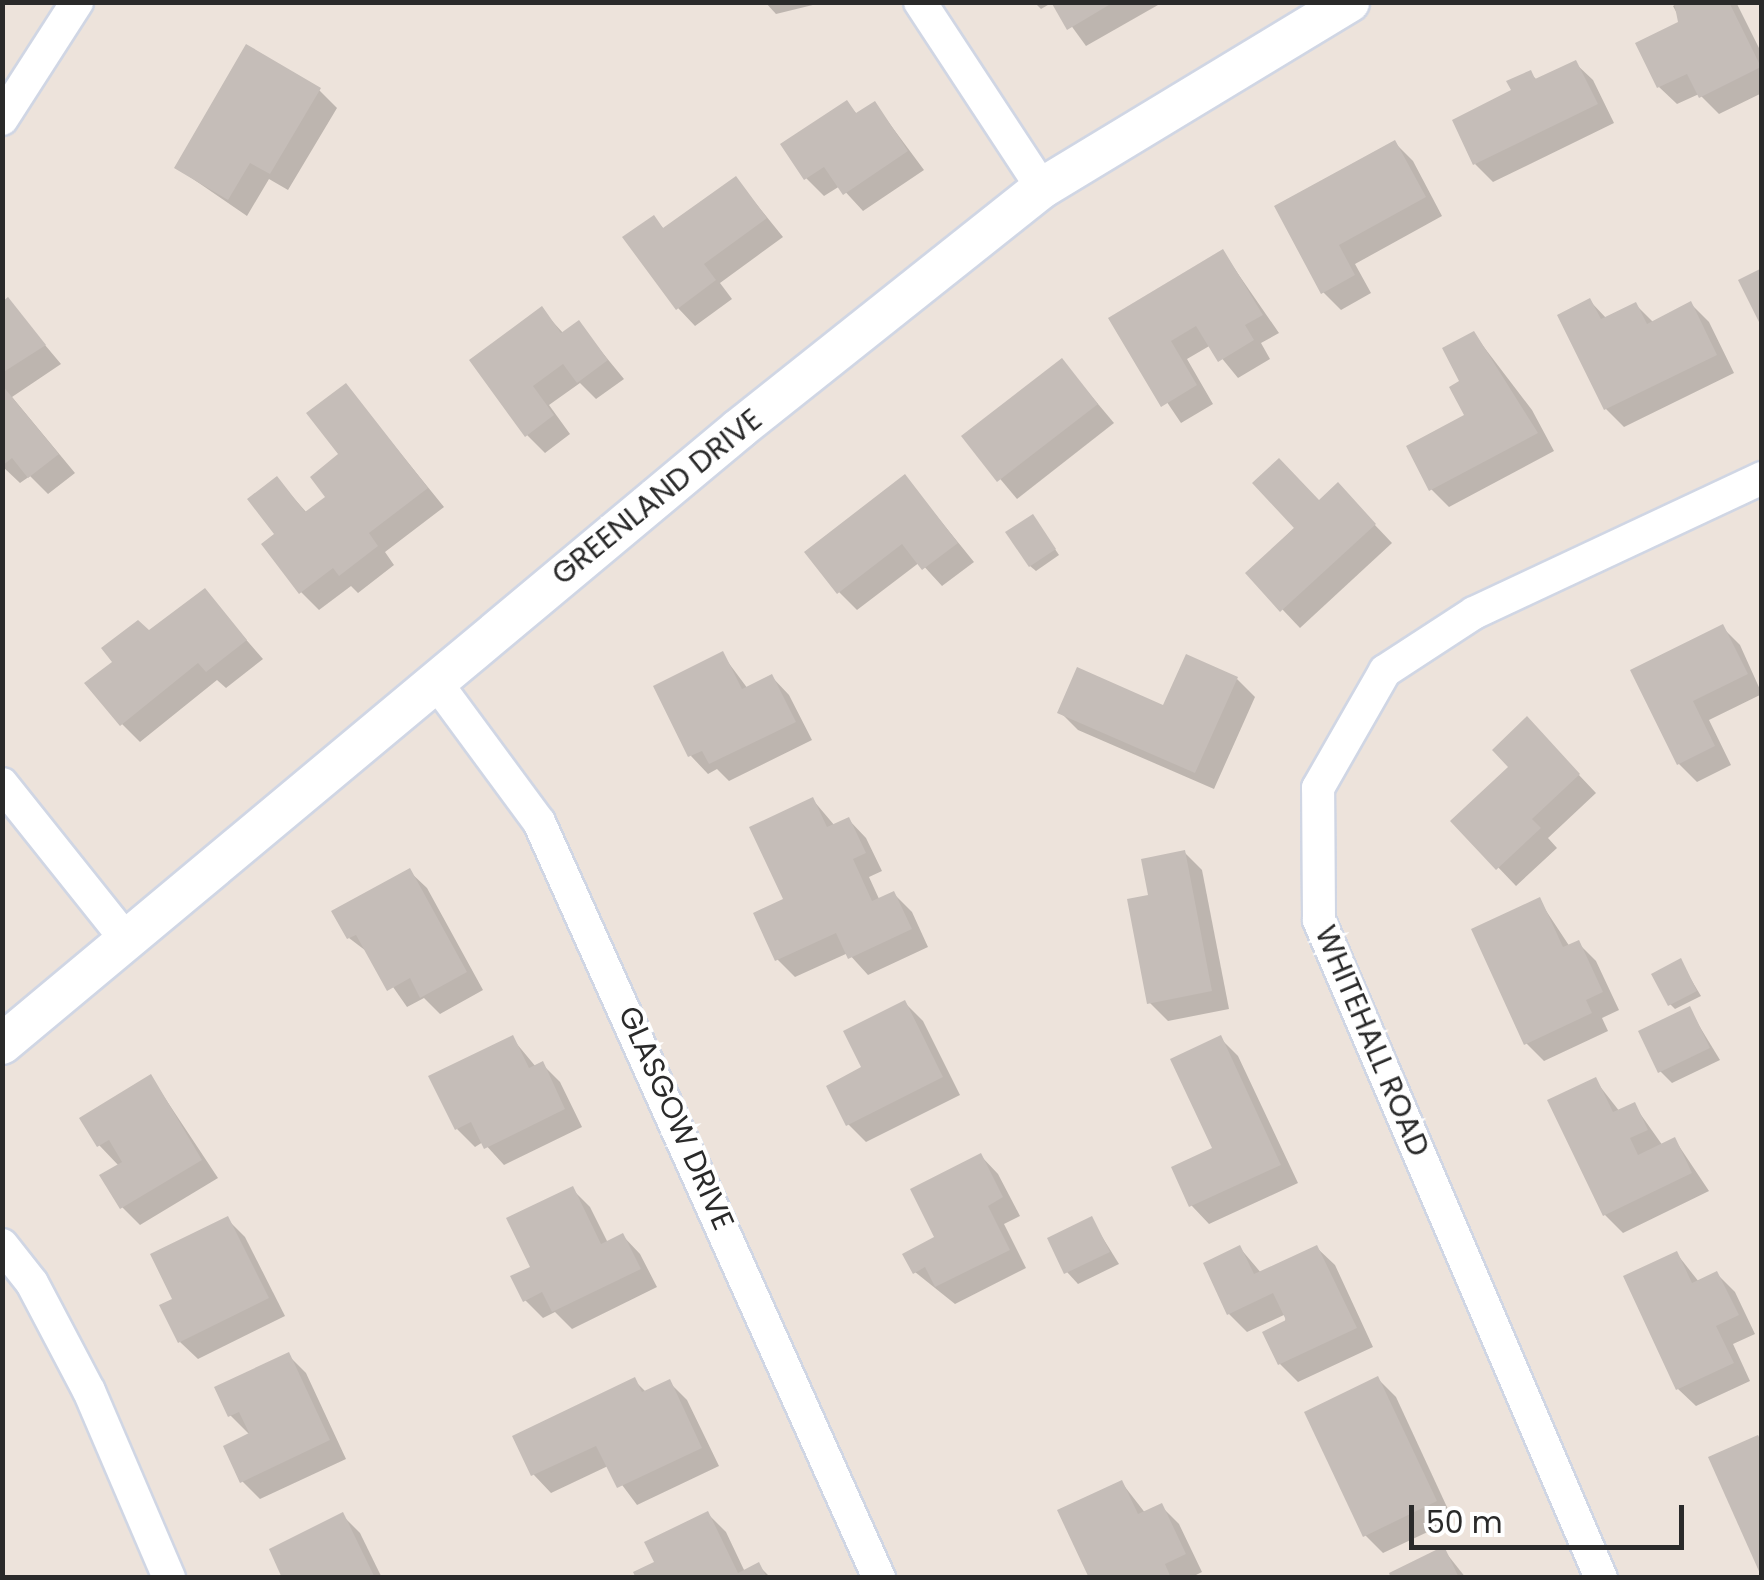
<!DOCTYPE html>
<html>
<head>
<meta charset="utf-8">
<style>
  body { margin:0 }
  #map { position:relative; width:1764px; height:1580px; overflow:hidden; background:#ede3db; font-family:Poppins,sans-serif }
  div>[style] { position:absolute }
  .shadow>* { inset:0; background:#0003 }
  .building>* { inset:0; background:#c5bdb8 }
  .roads { filter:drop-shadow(2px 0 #d0d6e4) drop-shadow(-2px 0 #d0d6e4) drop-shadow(0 2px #d0d6e4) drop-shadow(0 -2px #d0d6e4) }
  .minor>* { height:32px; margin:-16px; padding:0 16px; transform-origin:16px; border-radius:16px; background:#fff }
  .tertiary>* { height:40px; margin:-20px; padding:0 20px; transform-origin:20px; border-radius:20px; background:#fff }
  span { translate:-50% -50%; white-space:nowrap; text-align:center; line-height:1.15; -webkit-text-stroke:8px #fff; paint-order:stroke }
  .street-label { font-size:30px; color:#2a2a2a }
  .frame { position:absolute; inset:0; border:5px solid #2a2a2a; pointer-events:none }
  .scale { position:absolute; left:1409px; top:1505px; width:275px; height:45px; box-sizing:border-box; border:5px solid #2a2a2a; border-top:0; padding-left:12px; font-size:30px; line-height:35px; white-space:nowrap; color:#2a2a2a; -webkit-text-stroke:8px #fff; paint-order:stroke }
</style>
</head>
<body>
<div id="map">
  <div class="shadow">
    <div style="clip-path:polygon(765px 2px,821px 2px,821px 3px,776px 14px)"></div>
    <div style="clip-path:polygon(1034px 2px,1053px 2px,1041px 9px)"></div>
    <div style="clip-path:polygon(1054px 2px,1157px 2px,1158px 5px,1086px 46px)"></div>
    <div style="clip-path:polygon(1680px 2px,1736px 2px,1762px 54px,1762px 93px,1719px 114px,1699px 94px,1677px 104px,1659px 87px,1682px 23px,1673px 6px)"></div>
    <div style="clip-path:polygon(1575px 63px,1593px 80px,1614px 123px,1493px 182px,1475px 164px,1515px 92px,1530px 73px,1538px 81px)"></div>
    <div style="clip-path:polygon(319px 90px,337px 108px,288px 190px,269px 179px,247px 216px,177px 168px)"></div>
    <div style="clip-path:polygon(846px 103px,858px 115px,875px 104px,924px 170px,863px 211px,840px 186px,824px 196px,806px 178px)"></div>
    <div style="clip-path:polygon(1395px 143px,1413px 161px,1442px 216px,1355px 264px,1371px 293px,1341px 310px,1323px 292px,1277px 207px)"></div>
    <div style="clip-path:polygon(736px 179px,783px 237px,720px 283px,732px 299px,695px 326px,678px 308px,653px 218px,665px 230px)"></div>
    <div style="clip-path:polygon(1223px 252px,1279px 333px,1261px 343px,1270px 359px,1238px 378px,1211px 345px,1187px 359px,1213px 404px,1181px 423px,1111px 319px)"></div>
    <div style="clip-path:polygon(8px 301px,61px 364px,12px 397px,75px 473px,48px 494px,30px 476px,20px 483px,2px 466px,2px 305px)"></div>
    <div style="clip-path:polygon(1590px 301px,1607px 319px,1636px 305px,1654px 323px,1691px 304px,1709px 322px,1734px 373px,1624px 427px,1606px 409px)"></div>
    <div style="clip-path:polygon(542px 310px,564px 334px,578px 323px,624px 379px,596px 399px,580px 383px,549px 405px,570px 434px,545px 453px,527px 435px)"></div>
    <div style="clip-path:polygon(1474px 334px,1532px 410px,1554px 451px,1449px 507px,1431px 489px,1468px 416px,1463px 382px)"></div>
    <div style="clip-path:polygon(1062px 361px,1114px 423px,1017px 499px,965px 437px)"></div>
    <div style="clip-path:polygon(346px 386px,444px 507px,385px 552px,394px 565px,358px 593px,351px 586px,319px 610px,301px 592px,277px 534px,277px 479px,307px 513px,328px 497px,342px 455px)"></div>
    <div style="clip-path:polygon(905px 477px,974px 562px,942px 586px,920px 562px,857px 610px,839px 592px)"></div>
    <div style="clip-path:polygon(1320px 503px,1355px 504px,1392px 543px,1300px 628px,1248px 573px)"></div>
    <div style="clip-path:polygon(1037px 522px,1059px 555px,1036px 571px,1030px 566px)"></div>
    <div style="clip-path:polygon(204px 591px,263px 659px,226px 688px,217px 680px,140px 742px,122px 724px,149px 633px)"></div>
    <div style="clip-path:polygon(1722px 627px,1740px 645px,1762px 694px,1709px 720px,1731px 765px,1697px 782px,1679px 764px,1633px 671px)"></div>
    <div style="clip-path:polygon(722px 654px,748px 689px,772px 677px,789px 695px,812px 740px,729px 781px,717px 769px,708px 774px,691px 756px)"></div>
    <div style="clip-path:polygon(1237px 679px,1255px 697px,1214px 789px,1078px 730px,1060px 712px,1164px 708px)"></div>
    <div style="clip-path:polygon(1544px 738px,1596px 793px,1548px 838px,1557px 848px,1516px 886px,1454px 821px)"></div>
    <div style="clip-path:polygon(813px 800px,835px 826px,849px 820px,866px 838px,882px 871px,869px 877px,880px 901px,894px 894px,912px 912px,928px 947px,868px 975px,848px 953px,795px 977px,777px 959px)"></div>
    <div style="clip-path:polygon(1184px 852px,1202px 870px,1229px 1009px,1168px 1021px,1150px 1003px)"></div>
    <div style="clip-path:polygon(409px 871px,427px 888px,483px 990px,440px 1014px,424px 998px,407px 1007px,370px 954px,349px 938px)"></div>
    <div style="clip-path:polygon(1539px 900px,1570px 947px,1578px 943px,1596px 961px,1619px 1010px,1602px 1018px,1608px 1031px,1544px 1061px,1526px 1043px)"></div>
    <div style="clip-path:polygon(1680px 961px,1701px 996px,1675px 1009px,1670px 1004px)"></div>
    <div style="clip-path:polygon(905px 1003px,923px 1021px,960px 1095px,866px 1142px,848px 1124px,865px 1069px)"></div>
    <div style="clip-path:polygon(1689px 1009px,1720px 1060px,1672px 1083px,1660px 1071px)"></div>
    <div style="clip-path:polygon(512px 1038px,536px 1067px,542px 1064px,560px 1082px,582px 1127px,504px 1165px,483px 1142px,475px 1147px,457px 1129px)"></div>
    <div style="clip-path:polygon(1220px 1038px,1238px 1056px,1298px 1183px,1209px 1224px,1192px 1206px,1174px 1169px,1215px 1150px)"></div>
    <div style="clip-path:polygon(151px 1077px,218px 1178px,140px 1225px,122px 1207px,119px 1166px,99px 1145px)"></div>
    <div style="clip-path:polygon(1595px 1080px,1620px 1112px,1634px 1105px,1663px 1146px,1675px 1140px,1709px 1191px,1623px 1233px,1605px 1215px)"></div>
    <div style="clip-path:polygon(981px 1156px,998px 1174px,1020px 1216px,1004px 1224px,1026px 1268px,955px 1304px,915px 1272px)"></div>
    <div style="clip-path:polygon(572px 1189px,590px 1207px,608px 1243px,623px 1236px,640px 1254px,657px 1287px,572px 1329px,555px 1312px,543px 1318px,525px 1300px)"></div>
    <div style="clip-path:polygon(227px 1219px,245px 1237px,285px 1316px,198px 1359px,180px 1342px)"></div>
    <div style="clip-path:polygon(1091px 1219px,1119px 1264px,1078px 1284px,1067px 1272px)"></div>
    <div style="clip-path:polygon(1240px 1248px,1262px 1274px,1317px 1248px,1335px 1265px,1373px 1347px,1298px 1382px,1280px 1364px,1286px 1314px,1247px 1332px,1229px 1314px)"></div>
    <div style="clip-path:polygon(1677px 1254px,1699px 1282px,1717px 1274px,1735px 1292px,1755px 1334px,1733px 1344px,1750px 1381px,1696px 1406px,1678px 1389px)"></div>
    <div style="clip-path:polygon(288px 1355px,306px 1373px,346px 1459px,260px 1499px,242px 1481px,250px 1435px,230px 1415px)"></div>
    <div style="clip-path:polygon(1378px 1379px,1396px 1397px,1453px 1520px,1383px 1553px,1365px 1535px)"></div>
    <div style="clip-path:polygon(634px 1380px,646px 1392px,669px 1382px,687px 1400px,719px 1466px,637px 1505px,608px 1466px,551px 1493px,534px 1475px,515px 1437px)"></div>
    <div style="clip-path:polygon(1122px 1483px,1146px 1514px,1161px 1506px,1179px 1524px,1202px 1572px,1190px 1578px,1091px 1578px)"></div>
    <div style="clip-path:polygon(708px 1514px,726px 1532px,745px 1572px,759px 1566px,771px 1578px,638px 1578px)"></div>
    <div style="clip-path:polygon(342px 1515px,360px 1533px,382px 1578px,285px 1578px)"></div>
    <div style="clip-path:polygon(1443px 1549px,1466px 1578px,1394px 1578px)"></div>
  </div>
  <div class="building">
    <div style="clip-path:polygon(1051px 2px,1114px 2px,1067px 30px)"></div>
    <div style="clip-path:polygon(1674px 2px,1729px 2px,1761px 67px,1699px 98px,1687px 74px,1657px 88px,1635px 43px,1678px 22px)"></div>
    <div style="clip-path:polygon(246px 44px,321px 88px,270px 174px,250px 163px,228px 200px,174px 168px)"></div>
    <div style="clip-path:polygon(1576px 60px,1598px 104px,1473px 165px,1452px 120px,1511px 90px,1506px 81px,1531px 70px,1535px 79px)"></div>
    <div style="clip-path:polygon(847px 100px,856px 113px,875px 101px,908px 151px,843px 195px,824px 167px,804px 180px,780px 144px)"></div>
    <div style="clip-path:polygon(1395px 140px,1426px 197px,1339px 245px,1355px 275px,1321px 294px,1274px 206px)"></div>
    <div style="clip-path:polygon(736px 176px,767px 218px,704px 264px,716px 280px,676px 310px,622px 237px,654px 215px,663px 228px)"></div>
    <div style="clip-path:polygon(1223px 249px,1263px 315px,1245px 325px,1254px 340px,1218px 362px,1196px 326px,1171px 341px,1197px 385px,1161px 407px,1108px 318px)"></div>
    <div style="clip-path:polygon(1762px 268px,1762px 328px,1738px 280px)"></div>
    <div style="clip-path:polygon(8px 297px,46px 345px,2px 373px,2px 302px)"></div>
    <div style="clip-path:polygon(1590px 298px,1601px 319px,1636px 302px,1647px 324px,1691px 301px,1717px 355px,1604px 410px,1557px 315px)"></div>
    <div style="clip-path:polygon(542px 306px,561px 333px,579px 320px,608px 360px,577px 383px,563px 364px,533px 386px,554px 415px,525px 437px,469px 360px)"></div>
    <div style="clip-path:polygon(1474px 331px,1538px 433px,1429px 491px,1406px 446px,1464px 415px,1449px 387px,1459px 381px,1442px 348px)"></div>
    <div style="clip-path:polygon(1062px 358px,1098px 404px,997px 482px,961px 436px)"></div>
    <div style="clip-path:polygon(346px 383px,428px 488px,369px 533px,378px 546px,339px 576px,333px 568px,299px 594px,261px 544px,274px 534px,247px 499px,277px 476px,305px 512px,325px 497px,310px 477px,338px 454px,306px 413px)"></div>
    <div style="clip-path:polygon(2px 385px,59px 454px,28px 478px,12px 458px,2px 466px)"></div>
    <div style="clip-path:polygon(1279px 458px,1319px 500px,1338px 482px,1376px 524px,1280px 612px,1245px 573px,1294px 528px,1252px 483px)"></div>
    <div style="clip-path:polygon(905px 474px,958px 543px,922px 570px,902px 544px,837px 594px,804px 552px)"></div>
    <div style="clip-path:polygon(1033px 514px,1056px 549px,1029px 567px,1005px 532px)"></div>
    <div style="clip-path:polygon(205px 588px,247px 640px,206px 672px,198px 663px,120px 726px,84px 683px,112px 662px,101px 648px,138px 620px,149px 630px)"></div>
    <div style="clip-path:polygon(1723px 624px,1748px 674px,1693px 701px,1715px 746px,1677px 765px,1630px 670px)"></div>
    <div style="clip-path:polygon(723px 651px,742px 689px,772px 674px,796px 722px,709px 764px,702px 751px,688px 757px,653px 686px)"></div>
    <div style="clip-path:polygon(1186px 654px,1238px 677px,1195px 773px,1057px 713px,1077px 667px,1163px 705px)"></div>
    <div style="clip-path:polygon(1527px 716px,1580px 774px,1532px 819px,1541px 828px,1496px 870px,1450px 821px,1508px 767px,1492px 750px)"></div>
    <div style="clip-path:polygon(813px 797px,827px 827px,849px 817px,866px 853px,853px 859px,872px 901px,894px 891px,912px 929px,848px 959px,836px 933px,775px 961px,753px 913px,783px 899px,749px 827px)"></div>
    <div style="clip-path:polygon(1185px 850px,1212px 991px,1147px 1004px,1127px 899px,1148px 895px,1141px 859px)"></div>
    <div style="clip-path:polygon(410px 868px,467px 972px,420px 998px,410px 978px,387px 991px,356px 935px,347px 939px,331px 911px)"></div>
    <div style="clip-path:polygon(1540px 897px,1563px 947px,1579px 940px,1603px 992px,1586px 1000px,1592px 1013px,1524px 1045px,1471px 929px)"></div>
    <div style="clip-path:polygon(1681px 958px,1697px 991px,1668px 1006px,1651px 974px)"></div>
    <div style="clip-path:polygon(905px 1000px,943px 1077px,846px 1126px,826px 1086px,861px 1067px,843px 1031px)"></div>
    <div style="clip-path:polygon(1690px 1006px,1710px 1048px,1658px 1073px,1638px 1031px)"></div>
    <div style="clip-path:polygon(513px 1035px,529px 1068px,543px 1061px,565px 1109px,484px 1149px,471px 1122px,455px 1130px,428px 1076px)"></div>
    <div style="clip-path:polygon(1221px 1035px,1281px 1165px,1189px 1207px,1171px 1167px,1212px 1148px,1170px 1059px)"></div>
    <div style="clip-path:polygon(151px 1074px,202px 1160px,120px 1209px,99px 1175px,122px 1162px,109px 1140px,97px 1147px,79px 1118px)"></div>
    <div style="clip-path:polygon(1596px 1077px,1613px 1112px,1635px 1102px,1648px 1130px,1630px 1138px,1638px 1155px,1675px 1137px,1692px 1173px,1603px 1216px,1547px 1100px)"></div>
    <div style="clip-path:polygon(981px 1153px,1003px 1197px,988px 1206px,1010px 1250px,935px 1287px,925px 1267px,913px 1274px,902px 1254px,934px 1237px,910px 1189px)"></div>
    <div style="clip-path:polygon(573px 1186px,601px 1244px,623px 1233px,641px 1269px,552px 1312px,542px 1292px,523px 1302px,510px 1276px,530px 1267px,506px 1218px)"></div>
    <div style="clip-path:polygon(228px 1216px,269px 1298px,178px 1343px,159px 1305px,172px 1299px,150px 1254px)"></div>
    <div style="clip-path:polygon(1092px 1216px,1110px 1252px,1064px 1274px,1047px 1238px)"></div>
    <div style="clip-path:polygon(1240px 1245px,1254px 1274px,1317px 1245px,1357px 1328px,1278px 1365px,1262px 1332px,1286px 1320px,1273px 1293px,1227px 1315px,1203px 1263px)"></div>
    <div style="clip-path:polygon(1677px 1251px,1692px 1283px,1717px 1271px,1739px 1315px,1716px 1326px,1734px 1363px,1676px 1390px,1623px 1276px)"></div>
    <div style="clip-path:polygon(289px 1352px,330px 1440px,240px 1483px,223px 1446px,249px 1433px,239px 1412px,228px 1417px,214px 1387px)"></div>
    <div style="clip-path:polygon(1378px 1376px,1437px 1501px,1363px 1537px,1304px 1412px)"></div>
    <div style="clip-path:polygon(635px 1377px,642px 1392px,670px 1379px,702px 1448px,617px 1488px,596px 1446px,531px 1476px,512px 1436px)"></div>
    <div style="clip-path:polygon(1758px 1435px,1762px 1443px,1762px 1578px,1708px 1457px)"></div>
    <div style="clip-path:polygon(1122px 1480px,1138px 1514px,1162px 1503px,1186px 1554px,1165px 1564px,1171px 1578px,1089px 1578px,1057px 1510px)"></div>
    <div style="clip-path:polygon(708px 1511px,738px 1573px,759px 1562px,767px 1578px,636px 1578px,633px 1572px,654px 1562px,644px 1542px)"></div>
    <div style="clip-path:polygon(343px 1512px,375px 1578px,282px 1578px,269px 1549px)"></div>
    <div style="clip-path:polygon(1444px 1546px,1459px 1578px,1391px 1578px,1389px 1573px)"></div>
  </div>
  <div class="roads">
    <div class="minor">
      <div style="left:920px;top:2px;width:222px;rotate:56.7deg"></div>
      <div style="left:2px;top:119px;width:139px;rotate:-57.3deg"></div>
      <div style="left:435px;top:681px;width:175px;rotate:53.6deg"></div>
      <div style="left:539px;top:822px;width:829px;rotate:65.78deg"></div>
      <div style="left:2px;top:784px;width:197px;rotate:51.4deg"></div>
      <div style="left:2px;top:1245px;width:48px;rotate:51.7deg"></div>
      <div style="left:32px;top:1283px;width:122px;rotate:62.2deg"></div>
      <div style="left:89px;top:1391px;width:203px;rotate:66.8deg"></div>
      <div style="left:1601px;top:1578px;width:716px;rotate:-113.2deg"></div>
      <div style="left:1319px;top:920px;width:132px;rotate:-90.4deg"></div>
      <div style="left:1318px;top:788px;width:135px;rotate:-60.2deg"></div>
      <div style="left:1385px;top:671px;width:106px;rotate:-33.1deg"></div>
      <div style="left:1474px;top:613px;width:318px;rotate:-25.1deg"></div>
    </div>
    <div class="tertiary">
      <div style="left:2px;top:1044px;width:960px;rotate:-39.84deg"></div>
      <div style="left:739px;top:429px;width:387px;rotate:-38.5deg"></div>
      <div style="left:1042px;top:188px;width:359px;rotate:-31.2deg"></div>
    </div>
  </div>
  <div class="street-label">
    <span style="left:657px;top:497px;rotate:-39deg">GREENLAND DRIVE</span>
    <span style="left:1372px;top:1041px;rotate:67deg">WHITEHALL ROAD</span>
    <span style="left:676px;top:1118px;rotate:66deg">GLASGOW DRIVE</span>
  </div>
  <div class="frame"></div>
  <div class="scale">50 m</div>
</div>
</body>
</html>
